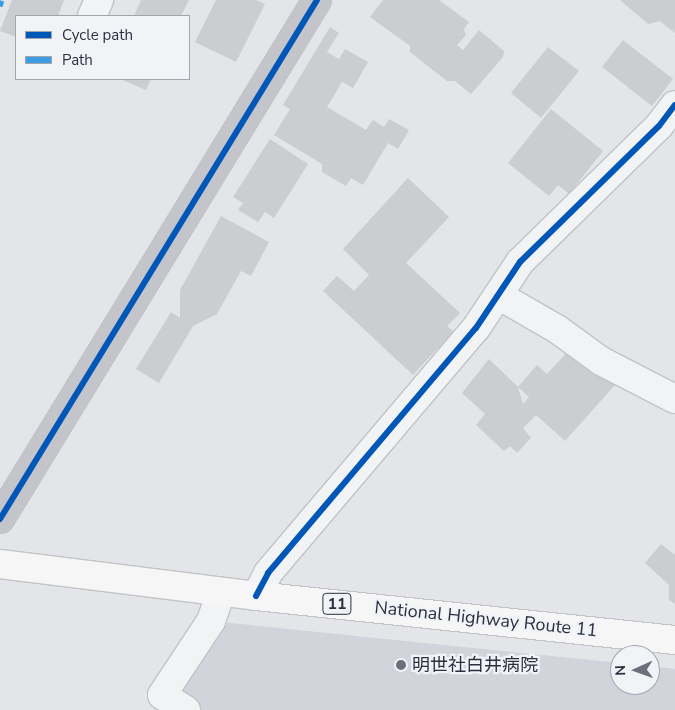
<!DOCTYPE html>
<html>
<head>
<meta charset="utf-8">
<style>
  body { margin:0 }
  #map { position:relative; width:675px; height:710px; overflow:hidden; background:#e3e5e8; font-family:"Nunito Sans","Noto Sans JP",sans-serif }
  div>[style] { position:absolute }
  .built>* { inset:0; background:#d1d4db }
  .building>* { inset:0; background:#cbcdd0 }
  .roads { filter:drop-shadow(1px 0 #c1c3c6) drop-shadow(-1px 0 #c1c3c6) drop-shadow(0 1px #c1c3c6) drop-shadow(0 -1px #c1c3c6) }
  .street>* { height:28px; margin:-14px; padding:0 14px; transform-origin:14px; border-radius:14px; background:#f2f3f5 }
  .secondary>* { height:28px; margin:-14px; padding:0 14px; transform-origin:14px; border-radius:14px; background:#c3c5ca }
  .highway>* { height:28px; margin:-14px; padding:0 14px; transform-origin:14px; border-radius:14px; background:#f6f6f7 }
  .quiet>* { height:5px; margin-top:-2.5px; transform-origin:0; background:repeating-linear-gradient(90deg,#3d9de3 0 10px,transparent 0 15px) }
  .cycleway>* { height:6px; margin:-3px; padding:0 3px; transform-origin:3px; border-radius:3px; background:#0057b8 }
  .dots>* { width:14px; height:14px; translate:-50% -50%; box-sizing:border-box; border:2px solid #f1f3f7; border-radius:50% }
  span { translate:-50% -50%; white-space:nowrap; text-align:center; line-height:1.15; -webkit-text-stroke:4.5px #f1f3f7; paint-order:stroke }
  .shield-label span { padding:1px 4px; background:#f1f3f7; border:1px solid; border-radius:4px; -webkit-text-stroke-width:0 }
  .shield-label { font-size:16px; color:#2a3041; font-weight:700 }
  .street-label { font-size:18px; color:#2a3041 }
  .poi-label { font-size:18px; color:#2a3041 }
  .left { translate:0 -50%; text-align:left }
  .legend { position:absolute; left:15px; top:15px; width:175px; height:65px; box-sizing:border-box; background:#f1f3f7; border:1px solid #a1a5ae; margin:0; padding:6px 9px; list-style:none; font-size:15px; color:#2a3041 }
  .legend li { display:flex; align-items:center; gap:10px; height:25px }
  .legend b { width:25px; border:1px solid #a1a5ae }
  .north { position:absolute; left:610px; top:645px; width:50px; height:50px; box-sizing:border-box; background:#f1f3f7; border:1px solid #a1a5ae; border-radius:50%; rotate:268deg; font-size:14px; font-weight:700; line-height:20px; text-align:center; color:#2a3041 }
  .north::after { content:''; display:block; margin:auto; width:18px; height:22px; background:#6b6f7b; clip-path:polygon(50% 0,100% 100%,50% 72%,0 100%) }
</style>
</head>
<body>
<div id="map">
  <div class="built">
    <div style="clip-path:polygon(211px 621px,620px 663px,620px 685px,650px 685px,650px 666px,675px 669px,675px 710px,186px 710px,162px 695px)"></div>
  </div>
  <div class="building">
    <div style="clip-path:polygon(12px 0,64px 0,58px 16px,16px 16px,16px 37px,0 31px)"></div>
    <div style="clip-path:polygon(141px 0,189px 0,181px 16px,134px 16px)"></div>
    <div style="clip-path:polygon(216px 0,256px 0,265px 4px,236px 62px,195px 42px)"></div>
    <div style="clip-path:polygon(383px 0,439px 0,469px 22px,464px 29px,466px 35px,457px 45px,463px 50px,479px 30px,504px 51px,503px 57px,471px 94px,455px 81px,447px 81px,410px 52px,410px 46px,370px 17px)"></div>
    <div style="clip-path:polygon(620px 0,675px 0,675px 33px,660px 21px,648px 24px)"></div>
    <div style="clip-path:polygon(330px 27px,339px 33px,327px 52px,339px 59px,345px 49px,368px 62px,353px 88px,342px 82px,327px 107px,366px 130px,373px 120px,384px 127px,389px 119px,409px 130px,398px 149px,388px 143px,363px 185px,351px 178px,346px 186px,322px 172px,322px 164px,274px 135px,290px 109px,283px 105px)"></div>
    <div style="clip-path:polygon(623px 40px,673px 79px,652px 106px,602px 67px)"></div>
    <div style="clip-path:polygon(548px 47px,579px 71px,541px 118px,511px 93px)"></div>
    <div style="clip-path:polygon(120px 79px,151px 79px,146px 90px)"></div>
    <div style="clip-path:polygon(551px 109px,603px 151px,569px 194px,558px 185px,549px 196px,508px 163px)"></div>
    <div style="clip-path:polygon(270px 139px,308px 164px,274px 218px,265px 212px,258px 222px,238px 210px,243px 203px,233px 197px)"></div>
    <div style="clip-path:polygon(408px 178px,449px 217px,406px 263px,460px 313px,447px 326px,459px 336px,443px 353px,438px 348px,413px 375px,323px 291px,337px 276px,354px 291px,369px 275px,343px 249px)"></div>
    <div style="clip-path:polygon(221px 216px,269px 242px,251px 276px,241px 271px,217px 314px,193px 326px,159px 383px,136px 369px,171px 312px,180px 318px,180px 290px)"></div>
    <div style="clip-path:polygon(evenodd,572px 347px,615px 385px,565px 441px,536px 415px,523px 428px,531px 438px,517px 453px,510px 446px,504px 451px,476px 425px,485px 414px,462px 393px,489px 359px,518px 387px,537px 365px,547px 374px,572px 347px,518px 387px,529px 397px,523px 404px,518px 387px)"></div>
    <div style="clip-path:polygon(661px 544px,675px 555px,675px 604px,669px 600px,669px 585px,645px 563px)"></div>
  </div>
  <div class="roads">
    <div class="street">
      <div style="left:92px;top:16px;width:17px;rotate:-66deg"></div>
      <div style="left:498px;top:295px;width:68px;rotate:30deg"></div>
      <div style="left:557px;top:329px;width:54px;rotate:36deg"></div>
      <div style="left:601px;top:361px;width:83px;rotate:27.2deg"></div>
      <div style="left:256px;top:596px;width:26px;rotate:-62deg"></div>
      <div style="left:268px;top:573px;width:321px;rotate:-49.7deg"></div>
      <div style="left:476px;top:328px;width:79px;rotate:-56.3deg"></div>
      <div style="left:520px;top:262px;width:194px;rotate:-44.4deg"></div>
      <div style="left:659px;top:126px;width:26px;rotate:-53deg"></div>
      <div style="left:186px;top:710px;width:28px;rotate:-148deg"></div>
      <div style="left:162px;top:695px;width:89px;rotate:-56.5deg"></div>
      <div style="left:211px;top:621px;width:31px;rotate:-71deg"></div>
    </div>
    <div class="secondary">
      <div style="left:0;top:519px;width:608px;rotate:-58.58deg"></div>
    </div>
    <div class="highway">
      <div style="left:0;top:564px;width:258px;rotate:7.1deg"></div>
      <div style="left:256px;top:596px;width:421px;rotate:6deg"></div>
    </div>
  </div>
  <div class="quiet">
    <div style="left:0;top:6px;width:6px;rotate:-72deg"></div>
  </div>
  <div class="cycleway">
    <div style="left:0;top:519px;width:608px;rotate:-58.58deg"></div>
    <div style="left:256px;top:596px;width:26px;rotate:-62deg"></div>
    <div style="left:268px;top:573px;width:321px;rotate:-49.7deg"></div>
    <div style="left:476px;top:328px;width:79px;rotate:-56.3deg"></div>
    <div style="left:520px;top:262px;width:194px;rotate:-44.4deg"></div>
    <div style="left:659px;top:126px;width:26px;rotate:-53deg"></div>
  </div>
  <div class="dots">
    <div style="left:401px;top:665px;background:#6b6f7b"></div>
  </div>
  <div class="shield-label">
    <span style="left:337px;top:604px">11</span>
  </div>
  <div class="street-label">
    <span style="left:486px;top:619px;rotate:6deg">National Highway Route 11</span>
  </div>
  <div class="poi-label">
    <span class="left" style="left:412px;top:665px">明世社白井病院</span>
  </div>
  <ul class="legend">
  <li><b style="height:6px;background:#0057b8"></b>Cycle path</li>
  <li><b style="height:6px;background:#3d9de3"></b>Path</li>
  </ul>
  <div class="north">N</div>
</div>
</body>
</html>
